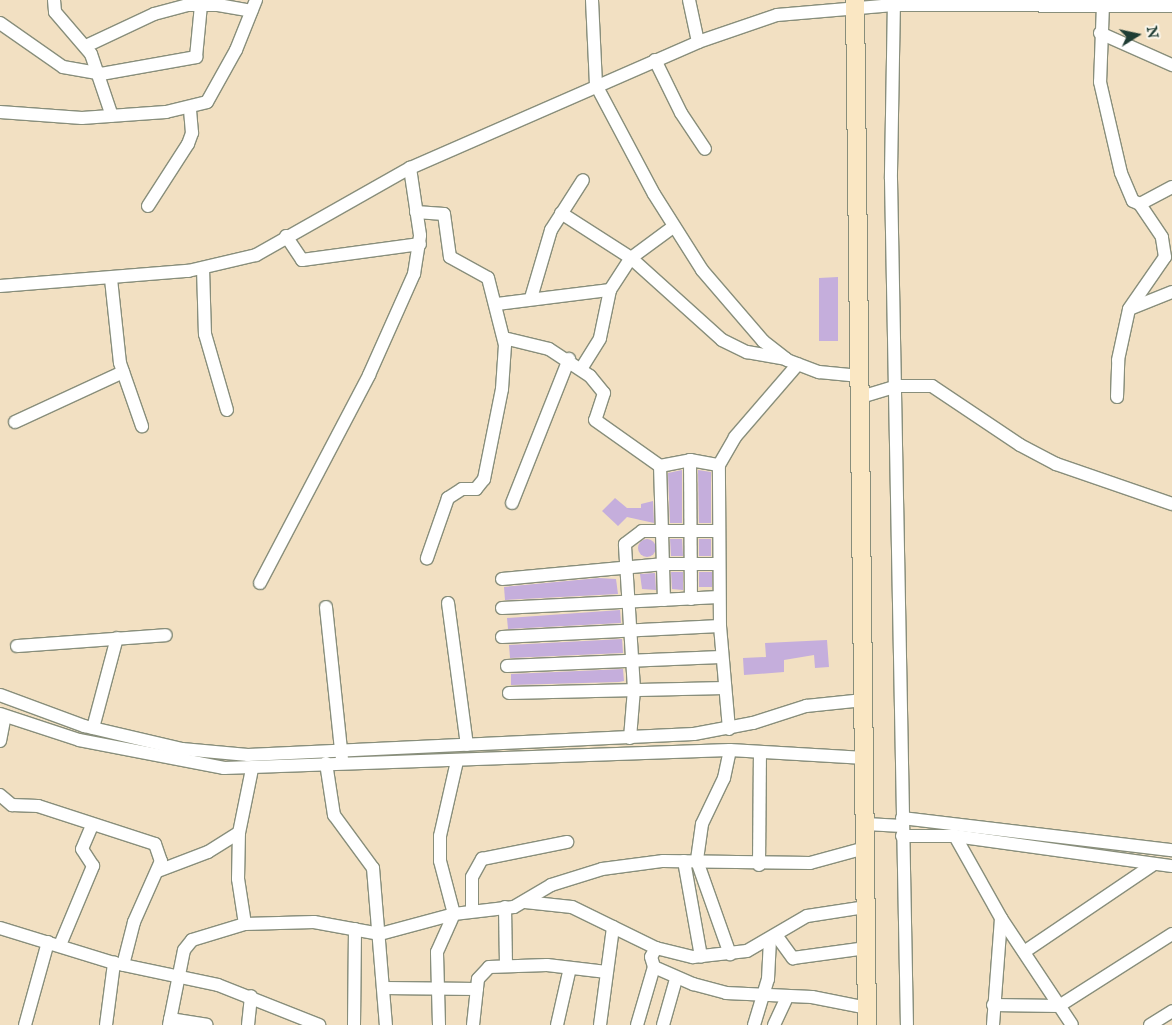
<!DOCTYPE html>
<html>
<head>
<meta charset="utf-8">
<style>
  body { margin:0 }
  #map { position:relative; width:1172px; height:1025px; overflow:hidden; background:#f2e0c2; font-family:"IM FELL English",serif }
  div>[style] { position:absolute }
  .building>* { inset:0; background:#c5aedc }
  .round { border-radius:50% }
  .roads { filter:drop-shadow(1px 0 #888e7b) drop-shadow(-1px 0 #888e7b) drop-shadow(0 1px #888e7b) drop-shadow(0 -1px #888e7b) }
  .street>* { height:12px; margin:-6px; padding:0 6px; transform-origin:6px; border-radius:6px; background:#fff }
  .secondary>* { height:18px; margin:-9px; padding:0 9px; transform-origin:9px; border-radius:9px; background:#fae7c3 }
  span { translate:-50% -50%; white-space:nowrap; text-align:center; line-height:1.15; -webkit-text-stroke:4px #fbf7ec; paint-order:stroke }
  .north { position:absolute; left:1112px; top:10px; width:50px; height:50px; -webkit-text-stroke:4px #fbf7ec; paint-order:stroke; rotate:80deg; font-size:14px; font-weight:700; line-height:20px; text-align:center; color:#1f3d34 }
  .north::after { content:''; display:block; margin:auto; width:18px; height:22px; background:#1f3d34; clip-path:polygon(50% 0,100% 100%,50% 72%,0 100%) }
</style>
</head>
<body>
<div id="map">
  <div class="building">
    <div style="clip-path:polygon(838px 277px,838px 341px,819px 341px,819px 278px)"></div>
    <div style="clip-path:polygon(682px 470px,682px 523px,670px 523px,668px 473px)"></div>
    <div style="clip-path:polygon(698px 470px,711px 472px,711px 523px,699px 523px)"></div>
    <div style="clip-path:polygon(615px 498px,627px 508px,641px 508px,641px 504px,653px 501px,654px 523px,627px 517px,618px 526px,602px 511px)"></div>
    <div class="round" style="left:638px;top:539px;width:18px;height:18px"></div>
    <div style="clip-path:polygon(670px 539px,682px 539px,683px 556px,671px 556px)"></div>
    <div style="clip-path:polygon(699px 539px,711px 539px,711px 556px,699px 556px)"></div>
    <div style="clip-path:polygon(671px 572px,683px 572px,683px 590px,672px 589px)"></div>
    <div style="clip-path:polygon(699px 572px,712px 572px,712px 587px,699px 587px)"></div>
    <div style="clip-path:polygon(655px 573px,656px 590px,642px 589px,640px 574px)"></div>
    <div style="clip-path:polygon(599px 578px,616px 579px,618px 594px,505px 600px,504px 587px)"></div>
    <div style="clip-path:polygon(620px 610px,621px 623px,508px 629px,507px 618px)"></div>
    <div style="clip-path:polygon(622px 639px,623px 653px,510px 658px,509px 645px)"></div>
    <div style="clip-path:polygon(827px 640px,829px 667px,815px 668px,814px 655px,784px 660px,784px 672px,744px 675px,743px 658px,766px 657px,765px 643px)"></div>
    <div style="clip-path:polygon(623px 669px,624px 681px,619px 682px,511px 685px,511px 674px)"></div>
  </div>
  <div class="roads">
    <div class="street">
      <div style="left:54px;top:0;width:12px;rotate:85deg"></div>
      <div style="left:55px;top:12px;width:55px;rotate:49.4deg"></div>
      <div style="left:91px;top:54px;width:65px;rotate:71.3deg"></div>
      <div style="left:592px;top:0;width:85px;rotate:87.3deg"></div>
      <div style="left:596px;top:85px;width:123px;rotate:62deg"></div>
      <div style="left:654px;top:194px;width:90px;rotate:57.7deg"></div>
      <div style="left:702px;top:270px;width:94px;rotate:49.3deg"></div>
      <div style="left:763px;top:341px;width:31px;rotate:38deg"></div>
      <div style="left:787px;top:360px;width:34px;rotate:21deg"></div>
      <div style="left:819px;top:372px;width:41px;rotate:5.6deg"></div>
      <div style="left:689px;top:0;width:43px;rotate:77.9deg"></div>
      <div style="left:894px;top:0;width:179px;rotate:91deg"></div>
      <div style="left:891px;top:179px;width:846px;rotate:88.92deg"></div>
      <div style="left:1103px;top:5px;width:77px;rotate:92.2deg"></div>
      <div style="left:1100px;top:82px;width:93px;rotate:77deg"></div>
      <div style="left:1121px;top:173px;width:30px;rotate:67deg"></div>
      <div style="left:1133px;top:201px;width:8px;rotate:23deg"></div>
      <div style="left:1140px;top:204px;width:36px;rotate:-28deg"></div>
      <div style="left:0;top:23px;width:77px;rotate:34.9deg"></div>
      <div style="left:63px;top:67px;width:39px;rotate:10deg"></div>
      <div style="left:101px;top:74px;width:97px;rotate:-10.1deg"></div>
      <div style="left:196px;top:57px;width:52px;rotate:-84.5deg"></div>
      <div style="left:1100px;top:33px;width:79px;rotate:24deg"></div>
      <div style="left:86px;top:46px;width:75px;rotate:-25.2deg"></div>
      <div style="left:154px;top:14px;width:34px;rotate:-15deg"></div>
      <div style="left:187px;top:5px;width:31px"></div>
      <div style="left:218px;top:5px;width:34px;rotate:10deg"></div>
      <div style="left:655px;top:60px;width:59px;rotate:63.9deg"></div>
      <div style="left:681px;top:113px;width:43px;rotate:56.3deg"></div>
      <div style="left:0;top:112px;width:82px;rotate:4.2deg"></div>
      <div style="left:82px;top:118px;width:84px;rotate:-4.1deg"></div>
      <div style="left:166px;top:112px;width:42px;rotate:-13.7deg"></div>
      <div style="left:207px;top:102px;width:60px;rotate:-60.9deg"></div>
      <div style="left:236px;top:50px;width:54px;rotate:-68.2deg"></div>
      <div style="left:148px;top:206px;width:74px;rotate:-57.2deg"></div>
      <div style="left:188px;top:144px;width:12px;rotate:-70deg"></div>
      <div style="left:192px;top:133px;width:24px;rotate:-95deg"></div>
      <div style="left:416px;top:212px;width:28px;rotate:4deg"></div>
      <div style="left:444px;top:214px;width:43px;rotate:82.1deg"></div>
      <div style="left:450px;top:257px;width:43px;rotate:28.9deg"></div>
      <div style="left:488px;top:278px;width:69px;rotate:75.8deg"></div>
      <div style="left:505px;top:345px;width:44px;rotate:93.9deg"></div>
      <div style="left:502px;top:389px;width:92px;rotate:101.3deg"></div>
      <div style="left:484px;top:479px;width:13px;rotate:129deg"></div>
      <div style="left:476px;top:489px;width:14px;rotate:180deg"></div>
      <div style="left:462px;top:489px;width:17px;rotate:147deg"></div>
      <div style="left:448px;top:498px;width:64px;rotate:109.3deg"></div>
      <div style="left:561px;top:213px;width:83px;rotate:32.7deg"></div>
      <div style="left:631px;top:258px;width:122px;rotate:42deg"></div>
      <div style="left:722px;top:340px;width:28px;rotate:26deg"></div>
      <div style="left:747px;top:352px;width:39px;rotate:10deg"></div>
      <div style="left:286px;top:236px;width:29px;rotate:56deg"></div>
      <div style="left:302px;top:260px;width:119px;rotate:-7.7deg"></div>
      <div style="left:203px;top:268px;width:66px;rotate:88.3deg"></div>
      <div style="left:205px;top:334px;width:79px;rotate:73.9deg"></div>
      <div style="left:111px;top:279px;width:84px;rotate:83.9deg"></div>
      <div style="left:120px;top:363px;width:67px;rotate:70.8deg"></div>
      <div style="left:0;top:286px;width:189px;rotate:-4.6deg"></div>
      <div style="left:188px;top:271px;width:70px;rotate:-13.2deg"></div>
      <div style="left:256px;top:255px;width:177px;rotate:-29.5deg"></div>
      <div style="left:410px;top:168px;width:314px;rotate:-23.6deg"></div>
      <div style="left:698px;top:42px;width:83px;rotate:-18.9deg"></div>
      <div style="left:777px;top:15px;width:117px;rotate:-4.9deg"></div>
      <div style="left:894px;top:5px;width:278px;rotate:0.2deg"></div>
      <div style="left:531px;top:298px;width:71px;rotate:-73.6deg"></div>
      <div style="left:551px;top:230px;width:59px;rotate:-57.4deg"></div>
      <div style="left:497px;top:304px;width:114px;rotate:-7.1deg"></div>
      <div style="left:1132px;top:308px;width:43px;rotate:-21.8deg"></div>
      <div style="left:504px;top:338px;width:46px;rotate:13.7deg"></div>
      <div style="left:549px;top:349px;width:49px;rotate:33.4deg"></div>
      <div style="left:590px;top:376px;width:22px;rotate:51deg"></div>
      <div style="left:604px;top:393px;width:28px;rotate:108deg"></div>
      <div style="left:595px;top:420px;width:80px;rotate:35.3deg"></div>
      <div style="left:581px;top:369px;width:36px;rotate:-58deg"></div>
      <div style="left:600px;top:338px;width:49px;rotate:-78.2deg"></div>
      <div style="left:610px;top:290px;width:38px;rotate:-57deg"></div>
      <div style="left:631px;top:258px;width:52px;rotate:-36.4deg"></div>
      <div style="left:861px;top:397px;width:38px;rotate:-17deg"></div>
      <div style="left:897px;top:386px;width:35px"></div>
      <div style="left:932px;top:386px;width:106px;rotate:33.8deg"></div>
      <div style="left:1020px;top:445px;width:41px;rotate:27.8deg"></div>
      <div style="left:1056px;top:464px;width:123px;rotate:19deg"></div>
      <div style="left:1117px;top:397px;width:37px;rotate:-88deg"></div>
      <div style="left:1118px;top:360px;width:52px;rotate:-77.8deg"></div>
      <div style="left:1129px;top:309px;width:63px;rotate:-55.3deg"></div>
      <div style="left:1165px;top:257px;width:20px;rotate:-99deg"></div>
      <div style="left:1162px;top:237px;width:40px;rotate:-124deg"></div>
      <div style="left:15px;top:422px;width:119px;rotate:-24.8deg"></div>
      <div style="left:690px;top:460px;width:139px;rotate:89.6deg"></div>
      <div style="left:512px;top:503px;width:155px;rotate:-68.4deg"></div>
      <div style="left:502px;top:579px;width:163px;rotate:-5.3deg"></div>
      <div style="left:664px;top:564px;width:54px"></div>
      <div style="left:260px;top:583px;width:235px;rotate:-62.3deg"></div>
      <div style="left:369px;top:375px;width:111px;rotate:-66deg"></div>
      <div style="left:414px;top:274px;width:39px;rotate:-81deg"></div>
      <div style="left:420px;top:235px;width:68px;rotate:-98.5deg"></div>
      <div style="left:664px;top:600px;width:134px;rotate:-91.7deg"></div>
      <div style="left:660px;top:466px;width:31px;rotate:-11deg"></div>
      <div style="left:690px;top:460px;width:29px;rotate:10deg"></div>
      <div style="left:448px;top:603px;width:143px;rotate:82.4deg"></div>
      <div style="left:326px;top:607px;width:153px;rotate:84deg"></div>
      <div style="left:502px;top:608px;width:217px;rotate:-2.9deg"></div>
      <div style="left:502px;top:637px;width:218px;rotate:-2.9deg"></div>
      <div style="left:17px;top:646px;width:149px;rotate:-4.2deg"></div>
      <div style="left:507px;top:666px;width:214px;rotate:-2.4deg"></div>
      <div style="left:509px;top:693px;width:216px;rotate:-1.3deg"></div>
      <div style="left:0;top:695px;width:90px;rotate:20.3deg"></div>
      <div style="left:84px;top:726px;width:101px;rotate:13.2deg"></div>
      <div style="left:182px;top:749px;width:66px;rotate:5.2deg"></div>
      <div style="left:248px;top:755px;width:446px;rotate:-2.7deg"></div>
      <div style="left:694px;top:734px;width:60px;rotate:-10.6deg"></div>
      <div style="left:753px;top:723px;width:56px;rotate:-17.8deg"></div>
      <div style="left:806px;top:706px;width:58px;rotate:-5.9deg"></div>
      <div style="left:0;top:714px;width:83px;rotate:18.2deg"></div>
      <div style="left:79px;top:740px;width:148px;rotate:10.9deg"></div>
      <div style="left:224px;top:768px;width:506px;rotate:-2.04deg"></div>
      <div style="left:730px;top:750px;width:135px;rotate:3.4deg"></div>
      <div style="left:93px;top:728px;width:93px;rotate:-75.1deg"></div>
      <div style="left:729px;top:729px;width:103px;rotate:-95deg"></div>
      <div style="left:720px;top:626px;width:161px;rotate:-90.4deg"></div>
      <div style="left:719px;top:465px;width:32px;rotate:-60deg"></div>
      <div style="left:735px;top:437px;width:96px;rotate:-49.2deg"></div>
      <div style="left:630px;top:738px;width:49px;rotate:-85.3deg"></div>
      <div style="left:634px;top:689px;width:145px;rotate:-93.6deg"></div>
      <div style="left:625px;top:544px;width:21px;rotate:-37deg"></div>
      <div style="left:642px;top:531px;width:76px"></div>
      <div style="left:0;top:741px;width:25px;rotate:-79deg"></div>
      <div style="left:730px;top:750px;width:29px;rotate:102deg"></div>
      <div style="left:724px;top:778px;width:51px;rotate:115.6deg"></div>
      <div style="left:702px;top:824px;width:37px;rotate:98deg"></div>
      <div style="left:697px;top:861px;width:99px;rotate:70.5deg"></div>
      <div style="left:326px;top:763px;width:53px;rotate:81.3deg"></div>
      <div style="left:334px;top:815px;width:66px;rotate:53.7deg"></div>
      <div style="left:373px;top:868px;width:158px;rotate:85.3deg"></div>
      <div style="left:0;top:795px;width:16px;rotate:40deg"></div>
      <div style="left:12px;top:805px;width:26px;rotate:2deg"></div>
      <div style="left:38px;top:806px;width:123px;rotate:18deg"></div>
      <div style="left:155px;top:844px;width:18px;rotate:71deg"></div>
      <div style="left:161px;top:861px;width:67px;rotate:113.9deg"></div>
      <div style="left:134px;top:922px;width:44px;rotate:104.3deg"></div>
      <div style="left:902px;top:818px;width:272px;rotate:6.8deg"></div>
      <div style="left:866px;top:824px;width:36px;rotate:3deg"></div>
      <div style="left:902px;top:836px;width:53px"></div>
      <div style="left:955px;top:836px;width:219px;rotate:7.9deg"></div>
      <div style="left:955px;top:836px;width:94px;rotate:60.7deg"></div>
      <div style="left:1001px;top:918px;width:128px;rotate:56.4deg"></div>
      <div style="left:684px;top:861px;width:97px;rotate:79.9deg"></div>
      <div style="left:759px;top:865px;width:113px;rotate:-89.5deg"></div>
      <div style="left:158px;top:871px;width:53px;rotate:-20.8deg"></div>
      <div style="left:208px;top:852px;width:36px;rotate:-32deg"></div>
      <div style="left:525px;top:902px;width:47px;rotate:6.1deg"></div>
      <div style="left:572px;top:907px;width:93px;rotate:26deg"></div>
      <div style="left:656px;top:948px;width:38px;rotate:14deg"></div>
      <div style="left:693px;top:957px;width:54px;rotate:-6.3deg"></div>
      <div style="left:747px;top:951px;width:69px;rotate:-30.3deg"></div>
      <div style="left:807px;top:916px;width:60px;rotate:-8.7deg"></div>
      <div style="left:505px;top:907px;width:58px;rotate:89deg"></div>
      <div style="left:472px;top:911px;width:34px;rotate:-90deg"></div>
      <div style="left:472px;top:877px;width:21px;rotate:-61deg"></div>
      <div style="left:482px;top:859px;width:87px;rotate:-11.3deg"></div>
      <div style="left:245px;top:924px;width:69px;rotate:-1.7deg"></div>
      <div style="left:314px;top:922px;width:67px;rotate:10.3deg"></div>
      <div style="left:380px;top:934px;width:77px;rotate:-15.1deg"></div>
      <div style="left:454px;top:914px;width:60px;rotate:-6.7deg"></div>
      <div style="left:514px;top:907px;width:43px;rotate:-30.7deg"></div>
      <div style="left:551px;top:885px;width:53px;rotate:-17.4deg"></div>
      <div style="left:602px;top:869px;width:62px;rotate:-7.5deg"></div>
      <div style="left:663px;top:861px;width:147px;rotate:0.8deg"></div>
      <div style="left:810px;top:863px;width:57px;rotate:-15.3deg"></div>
      <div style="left:0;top:928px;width:119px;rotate:17.1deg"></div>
      <div style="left:114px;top:963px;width:106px;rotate:11.9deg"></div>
      <div style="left:218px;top:985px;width:109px;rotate:21.6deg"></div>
      <div style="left:776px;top:935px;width:29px;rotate:54deg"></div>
      <div style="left:793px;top:958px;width:74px;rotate:-7.8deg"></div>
      <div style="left:60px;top:945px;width:86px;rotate:-67.3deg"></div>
      <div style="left:93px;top:866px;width:20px;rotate:-123deg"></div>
      <div style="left:82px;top:849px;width:26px;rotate:-67deg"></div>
      <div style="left:656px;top:948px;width:10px;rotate:119deg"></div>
      <div style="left:651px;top:957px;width:10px;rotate:73deg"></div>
      <div style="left:654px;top:967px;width:43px;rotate:23.6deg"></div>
      <div style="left:693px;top:984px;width:34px;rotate:15deg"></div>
      <div style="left:726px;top:993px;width:86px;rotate:2.7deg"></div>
      <div style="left:812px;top:997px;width:56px;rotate:11.3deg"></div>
      <div style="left:1024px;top:952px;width:157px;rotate:-34.1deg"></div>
      <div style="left:384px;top:988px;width:93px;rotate:0.6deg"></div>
      <div style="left:993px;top:1005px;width:66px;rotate:0.9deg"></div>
      <div style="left:1059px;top:1006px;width:134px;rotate:-32.5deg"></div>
      <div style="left:170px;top:1019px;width:37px;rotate:9deg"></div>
      <div style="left:25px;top:1025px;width:86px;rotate:-74.5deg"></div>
      <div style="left:106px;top:1025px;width:63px;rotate:-82.6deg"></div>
      <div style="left:169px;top:1025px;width:76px;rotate:-78.7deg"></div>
      <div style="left:184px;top:950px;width:13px;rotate:-51deg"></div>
      <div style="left:192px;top:940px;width:55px;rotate:-16.8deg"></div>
      <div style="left:245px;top:924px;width:46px;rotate:-98.8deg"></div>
      <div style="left:238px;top:879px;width:46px;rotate:-88.8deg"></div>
      <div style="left:239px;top:833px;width:65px;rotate:-78.5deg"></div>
      <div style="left:248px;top:1025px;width:29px;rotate:-84deg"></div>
      <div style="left:354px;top:1025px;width:96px;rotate:-89.4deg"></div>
      <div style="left:439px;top:1025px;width:73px;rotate:-91.6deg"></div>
      <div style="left:437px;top:952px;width:42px;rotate:-65.9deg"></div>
      <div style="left:454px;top:914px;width:55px;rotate:-104.8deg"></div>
      <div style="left:440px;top:861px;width:25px;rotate:-90deg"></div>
      <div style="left:440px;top:836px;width:77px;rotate:-77.2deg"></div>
      <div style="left:473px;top:1025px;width:46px;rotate:-83.8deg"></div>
      <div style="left:478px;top:979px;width:16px;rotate:-47deg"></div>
      <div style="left:489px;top:967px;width:58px;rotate:-2deg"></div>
      <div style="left:547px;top:965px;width:60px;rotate:6.7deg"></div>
      <div style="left:557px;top:1025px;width:58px;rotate:-77.2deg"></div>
      <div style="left:600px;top:1025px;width:99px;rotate:-82.4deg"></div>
      <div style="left:637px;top:1025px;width:60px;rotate:-73.7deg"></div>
      <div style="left:663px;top:1025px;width:48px;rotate:-74.2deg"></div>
      <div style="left:754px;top:1025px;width:48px;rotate:-73.1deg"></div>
      <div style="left:768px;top:979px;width:40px;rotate:-87.1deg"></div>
      <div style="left:774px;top:1025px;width:31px;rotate:-65deg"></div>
      <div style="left:993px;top:1025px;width:107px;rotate:-85.7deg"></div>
      <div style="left:1150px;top:1025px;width:26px;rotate:-32deg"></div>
    </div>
    <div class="secondary">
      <div style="left:855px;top:0;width:1025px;rotate:89.33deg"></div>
    </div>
  </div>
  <div class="north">N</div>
</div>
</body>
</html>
